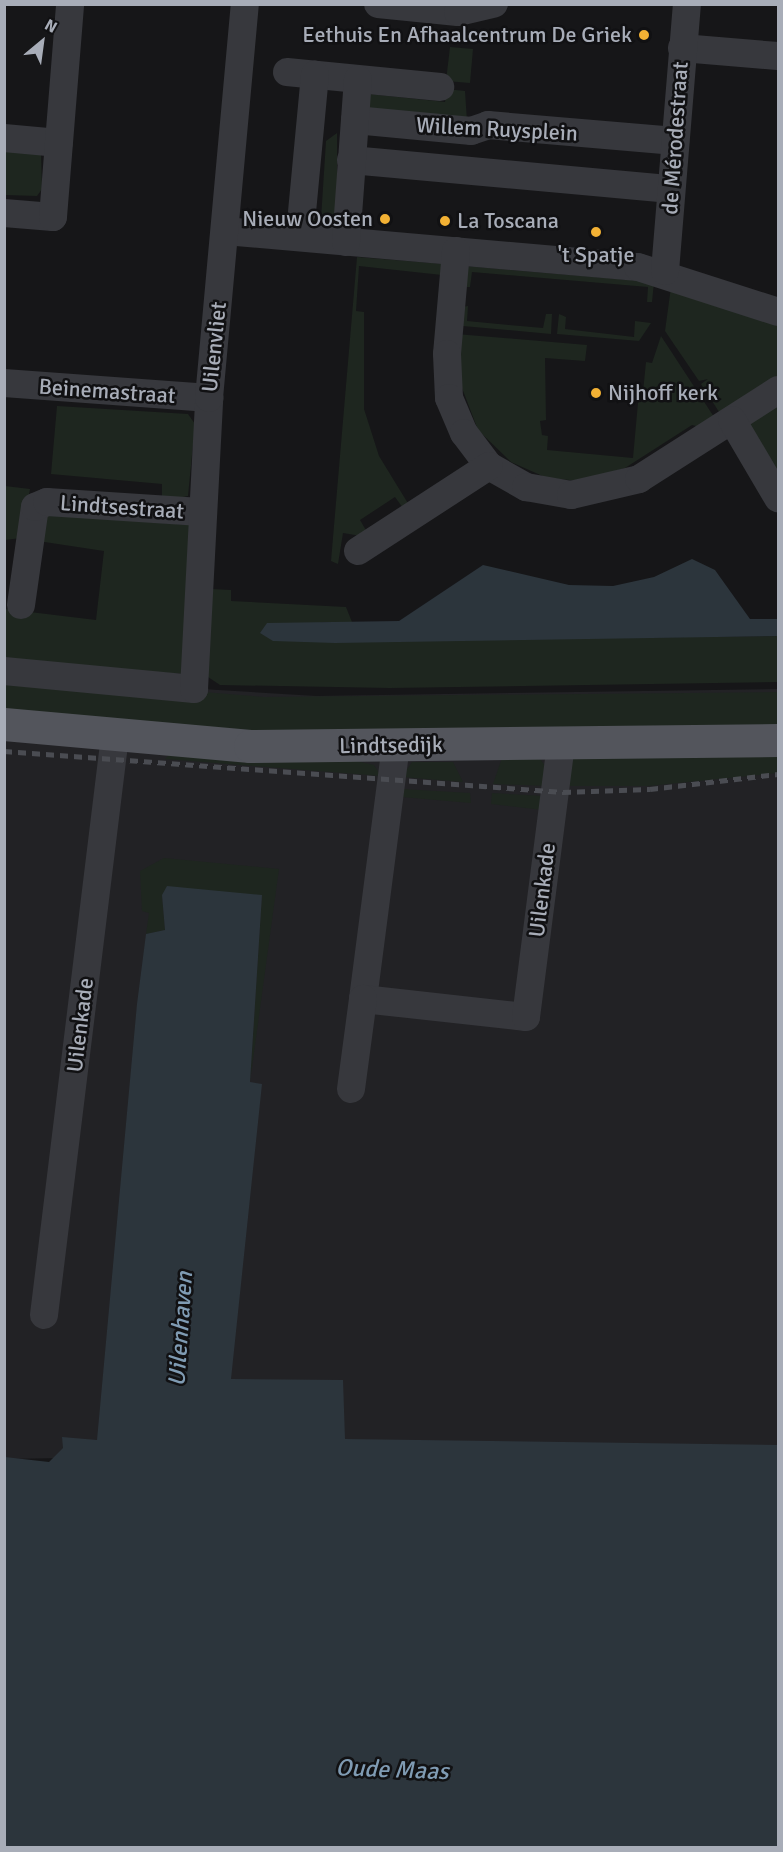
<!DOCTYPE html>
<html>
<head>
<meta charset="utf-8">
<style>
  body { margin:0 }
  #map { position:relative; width:783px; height:1852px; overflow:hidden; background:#161618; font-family:Signika,sans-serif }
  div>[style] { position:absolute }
  .built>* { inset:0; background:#222225 }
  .green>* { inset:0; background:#1e261f }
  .water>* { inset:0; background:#2c353c }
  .minor>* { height:28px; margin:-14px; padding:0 14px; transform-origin:14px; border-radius:14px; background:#37383d }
  .major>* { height:33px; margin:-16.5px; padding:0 16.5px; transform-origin:16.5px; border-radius:16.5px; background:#53555c }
  .rail>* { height:4.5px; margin-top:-2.25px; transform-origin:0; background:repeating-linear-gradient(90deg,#4a4c52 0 8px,transparent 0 14px) }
  .dots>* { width:16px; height:16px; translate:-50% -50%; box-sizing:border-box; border:3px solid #111113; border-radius:50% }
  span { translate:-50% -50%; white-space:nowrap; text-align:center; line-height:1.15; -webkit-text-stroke:5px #111113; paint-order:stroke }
  .poi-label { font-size:22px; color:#a8adb8 }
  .right { translate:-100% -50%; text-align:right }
  .left { translate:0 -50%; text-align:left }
  .street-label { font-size:22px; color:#a8adb8 }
  .water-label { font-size:24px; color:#7f9bb3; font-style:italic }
  .frame { position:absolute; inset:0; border:6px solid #a8adb8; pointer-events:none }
  .north { position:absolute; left:12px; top:12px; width:60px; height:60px; -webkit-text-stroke:4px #111113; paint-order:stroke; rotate:29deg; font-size:16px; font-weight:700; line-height:24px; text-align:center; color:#a8adb8 }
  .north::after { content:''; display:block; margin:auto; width:21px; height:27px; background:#a8adb8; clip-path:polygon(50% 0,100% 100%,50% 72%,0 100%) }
</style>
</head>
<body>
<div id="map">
  <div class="built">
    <div style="clip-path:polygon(4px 677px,316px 696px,778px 689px,778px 1446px,5px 1459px)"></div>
  </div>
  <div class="green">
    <div style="clip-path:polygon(450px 47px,473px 49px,470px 83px,446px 81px)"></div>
    <div style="clip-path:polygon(446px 89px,465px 91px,467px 121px,368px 114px,369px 94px,445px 102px)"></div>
    <div style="clip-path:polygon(337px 133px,337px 221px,300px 221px,321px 219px,326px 141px)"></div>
    <div style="clip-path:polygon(4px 147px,41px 152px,42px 189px,37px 196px,5px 195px)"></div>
    <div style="clip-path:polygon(357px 257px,444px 264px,442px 275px,359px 266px,356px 311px,364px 312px,364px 409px,379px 456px,409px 505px,403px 508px,395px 497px,360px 520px,367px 532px,361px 536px,343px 533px,338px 564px,331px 561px)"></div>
    <div style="clip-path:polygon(465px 266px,654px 282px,652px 302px,647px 302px,648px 287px,472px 272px,470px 287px,466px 287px)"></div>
    <div style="clip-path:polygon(671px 287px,778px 326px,778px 382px,723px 418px,701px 384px,708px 379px,699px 381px,665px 331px)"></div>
    <div style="clip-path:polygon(468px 306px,467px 321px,509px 325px,543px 328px,546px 314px,552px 314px,551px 334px,463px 326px,463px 307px)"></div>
    <div style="clip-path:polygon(559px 314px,566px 317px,565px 329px,634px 337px,635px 321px,651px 323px,639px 341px,557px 334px)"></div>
    <div style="clip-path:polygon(456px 334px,587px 345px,585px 361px,545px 358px,546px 420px,540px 421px,542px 435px,548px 436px,547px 450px,633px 458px,639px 392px,643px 392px,646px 362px,652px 363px,661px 336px,716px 420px,704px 428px,692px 425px,625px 468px,581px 481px,547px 478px,511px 462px,478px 430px,462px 388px)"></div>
    <div style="clip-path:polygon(778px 405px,778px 484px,742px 429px)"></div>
    <div style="clip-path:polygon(57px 406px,188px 414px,195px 424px,188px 496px,162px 501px,162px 484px,51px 474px)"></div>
    <div style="clip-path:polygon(5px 486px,30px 489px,21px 538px,5px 540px)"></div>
    <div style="clip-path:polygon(41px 514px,189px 525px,186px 674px,5px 663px,5px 609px,96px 620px,104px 551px,38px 541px)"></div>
    <div style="clip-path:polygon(211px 589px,231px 590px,231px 601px,346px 607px,352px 622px,322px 622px,273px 641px,778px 636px,778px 682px,390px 688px,220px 685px,208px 677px)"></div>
    <div style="clip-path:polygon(5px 676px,264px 697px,778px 692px,778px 729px,322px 735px,5px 713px)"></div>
    <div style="clip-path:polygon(778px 749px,778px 773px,648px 786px,568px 786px,569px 761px,581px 753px)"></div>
    <div style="clip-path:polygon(170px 754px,334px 756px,374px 765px,381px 776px,165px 759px)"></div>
    <div style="clip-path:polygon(503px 755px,539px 757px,547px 769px,546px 786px,493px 784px)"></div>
    <div style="clip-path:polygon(412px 762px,453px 762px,463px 782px,402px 777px)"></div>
    <div style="clip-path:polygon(403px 789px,470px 793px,471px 803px,401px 797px)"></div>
    <div style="clip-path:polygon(492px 793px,544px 796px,543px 810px,491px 804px)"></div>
    <div style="clip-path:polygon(164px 858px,279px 869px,250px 1082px,262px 895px,162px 895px,165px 930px,146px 934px,149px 913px,142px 911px,140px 871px)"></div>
  </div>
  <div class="water">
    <div style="clip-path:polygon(692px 559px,715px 570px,750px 619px,778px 619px,778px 636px,335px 643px,273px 641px,260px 633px,267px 623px,399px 621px,483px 565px,569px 585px,613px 586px,654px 577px)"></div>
    <div style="clip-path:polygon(167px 886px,262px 895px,250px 1082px,262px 1084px,231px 1379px,343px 1380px,345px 1439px,778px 1445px,778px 1847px,5px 1847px,5px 1457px,49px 1462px,63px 1448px,62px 1437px,97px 1440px,137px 1004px,146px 934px,165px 930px,162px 895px)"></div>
  </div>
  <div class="minor">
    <div style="left:378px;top:4px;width:80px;rotate:5.7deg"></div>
    <div style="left:458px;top:12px;width:37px;rotate:-13deg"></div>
    <div style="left:682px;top:48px;width:96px;rotate:4.8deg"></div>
    <div style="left:287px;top:72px;width:154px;rotate:5.6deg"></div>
    <div style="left:355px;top:120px;width:117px;rotate:5.4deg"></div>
    <div style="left:471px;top:131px;width:18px;rotate:-19deg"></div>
    <div style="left:488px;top:125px;width:188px;rotate:4.9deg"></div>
    <div style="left:4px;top:138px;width:55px;rotate:5.2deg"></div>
    <div style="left:351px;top:160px;width:321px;rotate:5.2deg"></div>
    <div style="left:302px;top:212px;width:138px;rotate:-84.6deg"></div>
    <div style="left:4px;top:213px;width:49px;rotate:4.7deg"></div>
    <div style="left:53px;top:217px;width:214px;rotate:-85.4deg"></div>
    <div style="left:225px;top:231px;width:415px;rotate:5deg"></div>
    <div style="left:638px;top:267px;width:147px;rotate:17.8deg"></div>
    <div style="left:346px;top:242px;width:163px;rotate:-85.8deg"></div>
    <div style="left:456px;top:251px;width:103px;rotate:95deg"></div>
    <div style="left:447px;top:354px;width:44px;rotate:87.4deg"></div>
    <div style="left:449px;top:398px;width:38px;rotate:67deg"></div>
    <div style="left:464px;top:433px;width:41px;rotate:52.9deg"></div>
    <div style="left:489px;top:466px;width:43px;rotate:29.6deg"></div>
    <div style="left:526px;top:487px;width:46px;rotate:10.1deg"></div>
    <div style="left:571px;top:495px;width:70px;rotate:-13.2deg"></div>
    <div style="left:639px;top:479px;width:165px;rotate:-32.6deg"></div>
    <div style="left:665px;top:271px;width:268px;rotate:-85.3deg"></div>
    <div style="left:4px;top:383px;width:206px;rotate:4.2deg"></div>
    <div style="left:732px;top:420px;width:91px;rotate:59.5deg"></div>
    <div style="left:358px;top:551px;width:156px;rotate:-33deg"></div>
    <div style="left:21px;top:605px;width:99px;rotate:-81.9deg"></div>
    <div style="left:35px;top:507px;width:13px;rotate:-23deg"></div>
    <div style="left:47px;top:502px;width:154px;rotate:3.7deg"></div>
    <div style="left:4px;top:671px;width:191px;rotate:5.4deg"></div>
    <div style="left:194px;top:689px;width:291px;rotate:-87deg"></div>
    <div style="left:209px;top:398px;width:396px;rotate:-84.8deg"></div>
    <div style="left:396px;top:745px;width:256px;rotate:97.4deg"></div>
    <div style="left:363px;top:999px;width:164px;rotate:6.3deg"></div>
    <div style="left:526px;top:1017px;width:276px;rotate:-82.7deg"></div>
    <div style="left:351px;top:1089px;width:91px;rotate:-82.4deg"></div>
    <div style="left:44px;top:1315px;width:583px;rotate:-83.01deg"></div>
  </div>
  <div class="major">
    <div style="left:4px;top:724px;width:247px;rotate:5.1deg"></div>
    <div style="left:250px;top:746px;width:528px;rotate:-0.65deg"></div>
  </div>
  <div class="rail">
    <div style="left:4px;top:751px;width:561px;rotate:4.19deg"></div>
    <div style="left:563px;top:792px;width:87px;rotate:-2deg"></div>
    <div style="left:650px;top:789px;width:129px;rotate:-6.7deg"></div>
  </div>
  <div class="dots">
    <div style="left:644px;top:35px;background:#f2b134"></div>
    <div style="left:385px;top:219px;background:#f2b134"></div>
    <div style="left:445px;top:221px;background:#f2b134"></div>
    <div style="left:596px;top:232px;background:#f2b134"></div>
    <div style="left:596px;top:393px;background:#f2b134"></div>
  </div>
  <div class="poi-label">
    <span class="right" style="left:632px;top:35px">Eethuis En Afhaalcentrum De Griek</span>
    <span class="right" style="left:373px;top:219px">Nieuw Oosten</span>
    <span class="left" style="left:457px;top:221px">La Toscana</span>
    <span style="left:596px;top:255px">'t Spatje</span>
    <span class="left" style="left:608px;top:393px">Nijhoff kerk</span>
  </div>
  <div class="street-label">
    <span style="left:497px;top:129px;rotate:3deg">Willem Ruysplein</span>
    <span style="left:675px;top:138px;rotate:-86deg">de Mérodestraat</span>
    <span style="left:214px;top:347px;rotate:-84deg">Uilenvliet</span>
    <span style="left:107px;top:391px;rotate:4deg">Beinemastraat</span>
    <span style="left:122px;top:507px;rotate:4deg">Lindtsestraat</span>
    <span style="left:391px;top:745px;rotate:-1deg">Lindtsedijk</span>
    <span style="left:542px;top:890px;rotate:-83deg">Uilenkade</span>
    <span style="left:80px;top:1025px;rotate:-83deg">Uilenkade</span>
  </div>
  <div class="water-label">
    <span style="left:181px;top:1329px;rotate:-86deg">Uilenhaven</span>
    <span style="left:392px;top:1770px;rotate:2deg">Oude Maas</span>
  </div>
  <div class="frame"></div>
  <div class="north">N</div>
</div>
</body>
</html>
